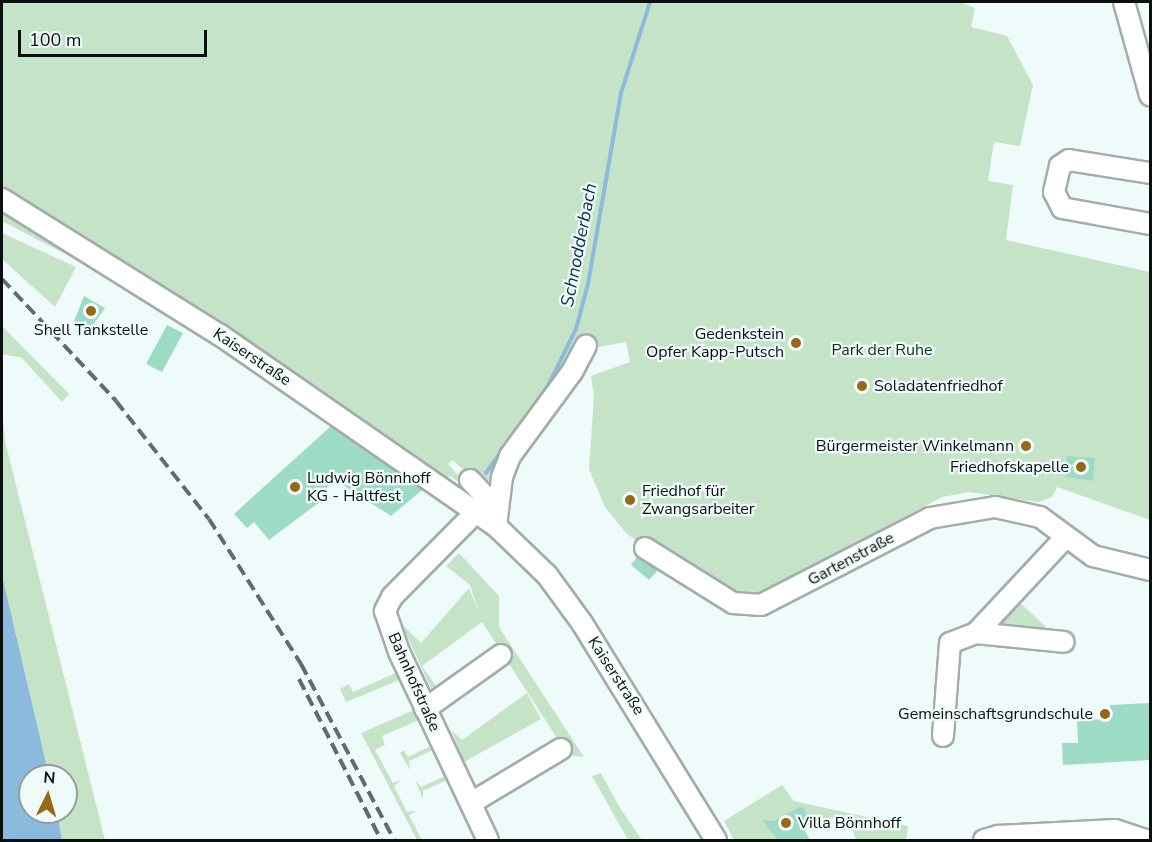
<!DOCTYPE html>
<html>
<head>
<meta charset="utf-8">
<style>
  body { margin:0 }
  #map { position:relative; width:1152px; height:842px; overflow:hidden; background:#effafa; font-family:"Nunito Sans",sans-serif }
  div>[style] { position:absolute }
  .green>* { inset:0; background:#c5e3c7 }
  .water>* { inset:0; background:#8cbadc }
  .stream>* { height:4px; margin:-2px; padding:0 2px; transform-origin:2px; border-radius:2px; background:#8cbadc }
  .building>* { inset:0; background:#9edbc5 }
  .roads { filter:drop-shadow(2px 0 #a2adac) drop-shadow(-2px 0 #a2adac) drop-shadow(0 2px #a2adac) drop-shadow(0 -2px #a2adac) }
  .minor>* { height:20px; margin:-10px; padding:0 10px; transform-origin:10px; border-radius:10px; background:#fff }
  .rail>* { height:4px; margin-top:-2px; transform-origin:0; background:repeating-linear-gradient(90deg,#646a6a 0 12px,transparent 0 18px) }
  .dots>* { width:16px; height:16px; translate:-50% -50%; box-sizing:border-box; border:3px solid #effafa; border-radius:50% }
  span { translate:-50% -50%; white-space:nowrap; text-align:center; line-height:1.15; -webkit-text-stroke:4.5px #effafa; paint-order:stroke }
  .poi-label { font-size:16px; color:#0c0f0f }
  .right { translate:-100% -50%; text-align:right }
  .left { translate:0 -50%; text-align:left }
  .park-label { font-size:16px; color:#063410 }
  .street-label { font-size:16px; color:#0c0f0f }
  .water-label { font-size:18px; color:#062d45; font-style:italic }
  .frame { position:absolute; inset:0; border:3px solid #0c0f0f; pointer-events:none }
  .north { position:absolute; left:18px; top:764px; width:60px; height:60px; box-sizing:border-box; background:#effafa; border:2px solid #949c9c; border-radius:50%; rotate:5deg; font-size:16px; font-weight:700; line-height:24px; text-align:center; color:#0c0f0f }
  .north::after { content:''; display:block; margin:auto; width:21px; height:27px; background:#966917; clip-path:polygon(50% 0,100% 100%,50% 72%,0 100%) }
  .scale { position:absolute; left:18px; top:30px; width:189px; height:27px; box-sizing:border-box; border:3px solid #0c0f0f; border-top:0; padding-left:8px; font-size:18px; line-height:21px; white-space:nowrap; color:#0c0f0f; -webkit-text-stroke:4px #effafa; paint-order:stroke }
</style>
</head>
<body>
<div id="map">
  <div class="green">
    <div style="clip-path:polygon(2px 2px,960px 2px,975px 8px,971px 27px,1007px 36px,1033px 85px,1020px 146px,994px 142px,988px 181px,1013px 185px,1006px 240px,1150px 272px,1150px 520px,1057px 487px,1052px 497px,1038px 502px,969px 492px,942px 497px,747px 601px,696px 579px,627px 534px,605px 507px,589px 469px,594px 396px,591px 376px,630px 362px,626px 342px,588px 349px,493px 478px,480px 483px,452px 460px,448px 464px,487px 508px,455px 488px,459px 482px,449px 476px,445px 481px,2px 190px)"></div>
    <div style="clip-path:polygon(2px 207px,93px 267px,92px 268px,2px 221px)"></div>
    <div style="clip-path:polygon(2px 233px,76px 267px,55px 307px,2px 259px)"></div>
    <div style="clip-path:polygon(2px 326px,69px 394px,62px 402px,22px 358px,2px 354px)"></div>
    <div style="clip-path:polygon(2px 408px,5px 441px,105px 840px,62px 840px,57px 812px,66px 812px,66px 776px,49px 776px,2px 575px)"></div>
    <div style="clip-path:polygon(459px 553px,499px 596px,499px 627px,584px 757px,568px 755px,482px 622px,422px 666px,436px 686px,431px 688px,401px 623px,421px 643px,469px 588px,479px 613px,470px 585px,446px 566px)"></div>
    <div style="clip-path:polygon(1017px 600px,1045px 626px,1047px 632px,1000px 633px,995px 623px)"></div>
    <div style="clip-path:polygon(400px 671px,402px 679px,346px 702px,340px 689px,349px 684px,353px 692px)"></div>
    <div style="clip-path:polygon(527px 693px,541px 719px,464px 762px,451px 730px,462px 740px)"></div>
    <div style="clip-path:polygon(416px 709px,421px 719px,382px 736px,385px 745px,375px 750px,393px 783px,401px 780px,394px 786px,407px 812px,417px 811px,409px 815px,422px 840px,417px 840px,361px 733px)"></div>
    <div style="clip-path:polygon(433px 736px,459px 793px,449px 779px,423px 791px,423px 799px,415px 780px,421px 787px,447px 775px,435px 749px,409px 761px,410px 770px,400px 753px,404px 750px,408px 757px,433px 745px)"></div>
    <div style="clip-path:polygon(601px 773px,620px 808px,642px 840px,628px 840px,592px 776px)"></div>
    <div style="clip-path:polygon(782px 785px,794px 801px,908px 826px,906px 840px,856px 840px,853px 831px,833px 818px,803px 822px,809px 840px,734px 840px,724px 821px)"></div>
  </div>
  <div class="water">
    <div style="clip-path:polygon(2px 575px,49px 776px,30px 776px,30px 812px,57px 812px,62px 840px,2px 840px)"></div>
  </div>
  <div class="stream">
    <div style="left:486px;top:473px;width:109px;rotate:-54.7deg"></div>
    <div style="left:549px;top:384px;width:61px;rotate:-63.9deg"></div>
    <div style="left:576px;top:329px;width:47px;rotate:-75.1deg"></div>
    <div style="left:588px;top:284px;width:194px;rotate:-80.2deg"></div>
    <div style="left:621px;top:93px;width:96px;rotate:-72.3deg"></div>
  </div>
  <div class="building">
    <div style="clip-path:polygon(84px 296px,105px 308px,90px 329px,74px 321px)"></div>
    <div style="clip-path:polygon(167px 325px,183px 333px,162px 372px,146px 364px)"></div>
    <div style="clip-path:polygon(331px 426px,422px 490px,391px 516px,335px 480px,317px 497px,321px 501px,269px 540px,254px 522px,247px 528px,234px 514px)"></div>
    <div style="clip-path:polygon(1067px 456px,1095px 458px,1093px 481px,1065px 477px)"></div>
    <div style="clip-path:polygon(637px 557px,658px 570px,649px 580px,631px 565px)"></div>
    <div style="clip-path:polygon(1150px 703px,1150px 760px,1063px 765px,1062px 743px,1078px 743px,1077px 720px,1110px 719px,1110px 705px)"></div>
    <div style="clip-path:polygon(802px 806px,808px 817px,802px 827px,810px 840px,778px 840px,762px 820px,774px 821px)"></div>
  </div>
  <div class="roads">
    <div class="minor">
      <div style="left:1124px;top:2px;width:97px;rotate:74.4deg"></div>
      <div style="left:1150px;top:173px;width:82px;rotate:-170.9deg"></div>
      <div style="left:1069px;top:160px;width:11px;rotate:146deg"></div>
      <div style="left:1060px;top:166px;width:27px;rotate:103deg"></div>
      <div style="left:1054px;top:192px;width:18px;rotate:63deg"></div>
      <div style="left:1062px;top:208px;width:89px;rotate:10.3deg"></div>
      <div style="left:2px;top:199px;width:257px;rotate:32deg"></div>
      <div style="left:220px;top:335px;width:336px;rotate:34.7deg"></div>
      <div style="left:496px;top:526px;width:71px;rotate:43.9deg"></div>
      <div style="left:547px;top:575px;width:59px;rotate:53.9deg"></div>
      <div style="left:582px;top:623px;width:255px;rotate:58.3deg"></div>
      <div style="left:470px;top:480px;width:38px;rotate:47deg"></div>
      <div style="left:475px;top:513px;width:118px;rotate:134.7deg"></div>
      <div style="left:392px;top:597px;width:16px;rotate:117deg"></div>
      <div style="left:385px;top:611px;width:43px;rotate:71.1deg"></div>
      <div style="left:399px;top:652px;width:208px;rotate:64.7deg"></div>
      <div style="left:496px;top:526px;width:49px;rotate:-83deg"></div>
      <div style="left:502px;top:477px;width:22px;rotate:-69deg"></div>
      <div style="left:510px;top:456px;width:104px;rotate:-53.6deg"></div>
      <div style="left:572px;top:372px;width:30px;rotate:-62deg"></div>
      <div style="left:645px;top:548px;width:104px;rotate:32deg"></div>
      <div style="left:733px;top:603px;width:28px;rotate:4deg"></div>
      <div style="left:761px;top:605px;width:190px;rotate:-27.2deg"></div>
      <div style="left:930px;top:518px;width:66px;rotate:-9.6deg"></div>
      <div style="left:995px;top:507px;width:46px;rotate:12.5deg"></div>
      <div style="left:1040px;top:517px;width:66px;rotate:36.3deg"></div>
      <div style="left:1093px;top:556px;width:59px;rotate:13.8deg"></div>
      <div style="left:976px;top:633px;width:88px;rotate:5.8deg"></div>
      <div style="left:425px;top:709px;width:93px;rotate:-35.4deg"></div>
      <div style="left:943px;top:736px;width:93px;rotate:-85.7deg"></div>
      <div style="left:950px;top:643px;width:28px;rotate:-21deg"></div>
      <div style="left:976px;top:633px;width:130px;rotate:-46.9deg"></div>
      <div style="left:471px;top:803px;width:105px;rotate:-31deg"></div>
      <div style="left:984px;top:840px;width:15px;rotate:-16deg"></div>
      <div style="left:998px;top:836px;width:117px;rotate:-2.9deg"></div>
      <div style="left:1115px;top:830px;width:33px;rotate:18deg"></div>
    </div>
  </div>
  <div class="rail">
    <div style="left:2px;top:279px;width:167px;rotate:46.9deg"></div>
    <div style="left:116px;top:401px;width:150px;rotate:51.8deg"></div>
    <div style="left:209px;top:519px;width:172px;rotate:57.6deg"></div>
    <div style="left:301px;top:664px;width:199px;rotate:62.1deg"></div>
    <div style="left:299px;top:679px;width:181px;rotate:63deg"></div>
  </div>
  <div class="dots">
    <div style="left:91px;top:311px;background:#966917"></div>
    <div style="left:796px;top:343px;background:#966917"></div>
    <div style="left:862px;top:386px;background:#966917"></div>
    <div style="left:1026px;top:446px;background:#966917"></div>
    <div style="left:1081px;top:467px;background:#966917"></div>
    <div style="left:295px;top:487px;background:#966917"></div>
    <div style="left:630px;top:500px;background:#966917"></div>
    <div style="left:1105px;top:714px;background:#966917"></div>
    <div style="left:786px;top:823px;background:#966917"></div>
  </div>
  <div class="poi-label">
    <span style="left:91px;top:330px">Shell Tankstelle</span>
    <span class="right" style="left:784px;top:343px">Gedenkstein<br>Opfer Kapp-Putsch</span>
    <span class="left" style="left:874px;top:386px">Soladatenfriedhof</span>
    <span class="right" style="left:1014px;top:446px">Bürgermeister Winkelmann</span>
    <span class="right" style="left:1069px;top:467px">Friedhofskapelle</span>
    <span class="left" style="left:307px;top:487px">Ludwig Bönnhoff<br>KG - Haltfest</span>
    <span class="left" style="left:642px;top:500px">Friedhof für<br>Zwangsarbeiter</span>
    <span class="right" style="left:1093px;top:714px">Gemeinschaftsgrundschule</span>
    <span class="left" style="left:798px;top:823px">Villa Bönnhoff</span>
  </div>
  <div class="park-label">
    <span style="left:882px;top:350px">Park der Ruhe</span>
  </div>
  <div class="street-label">
    <span style="left:252px;top:357px;rotate:34deg">Kaiserstraße</span>
    <span style="left:851px;top:559px;rotate:-28deg">Gartenstraße</span>
    <span style="left:616px;top:676px;rotate:57deg">Kaiserstraße</span>
    <span style="left:414px;top:682px;rotate:66deg">Bahnhofstraße</span>
  </div>
  <div class="water-label">
    <span style="left:579px;top:245px;rotate:-79deg">Schnodderbach</span>
  </div>
  <div class="frame"></div>
  <div class="north">N</div>
  <div class="scale">100 m</div>
</div>
</body>
</html>
